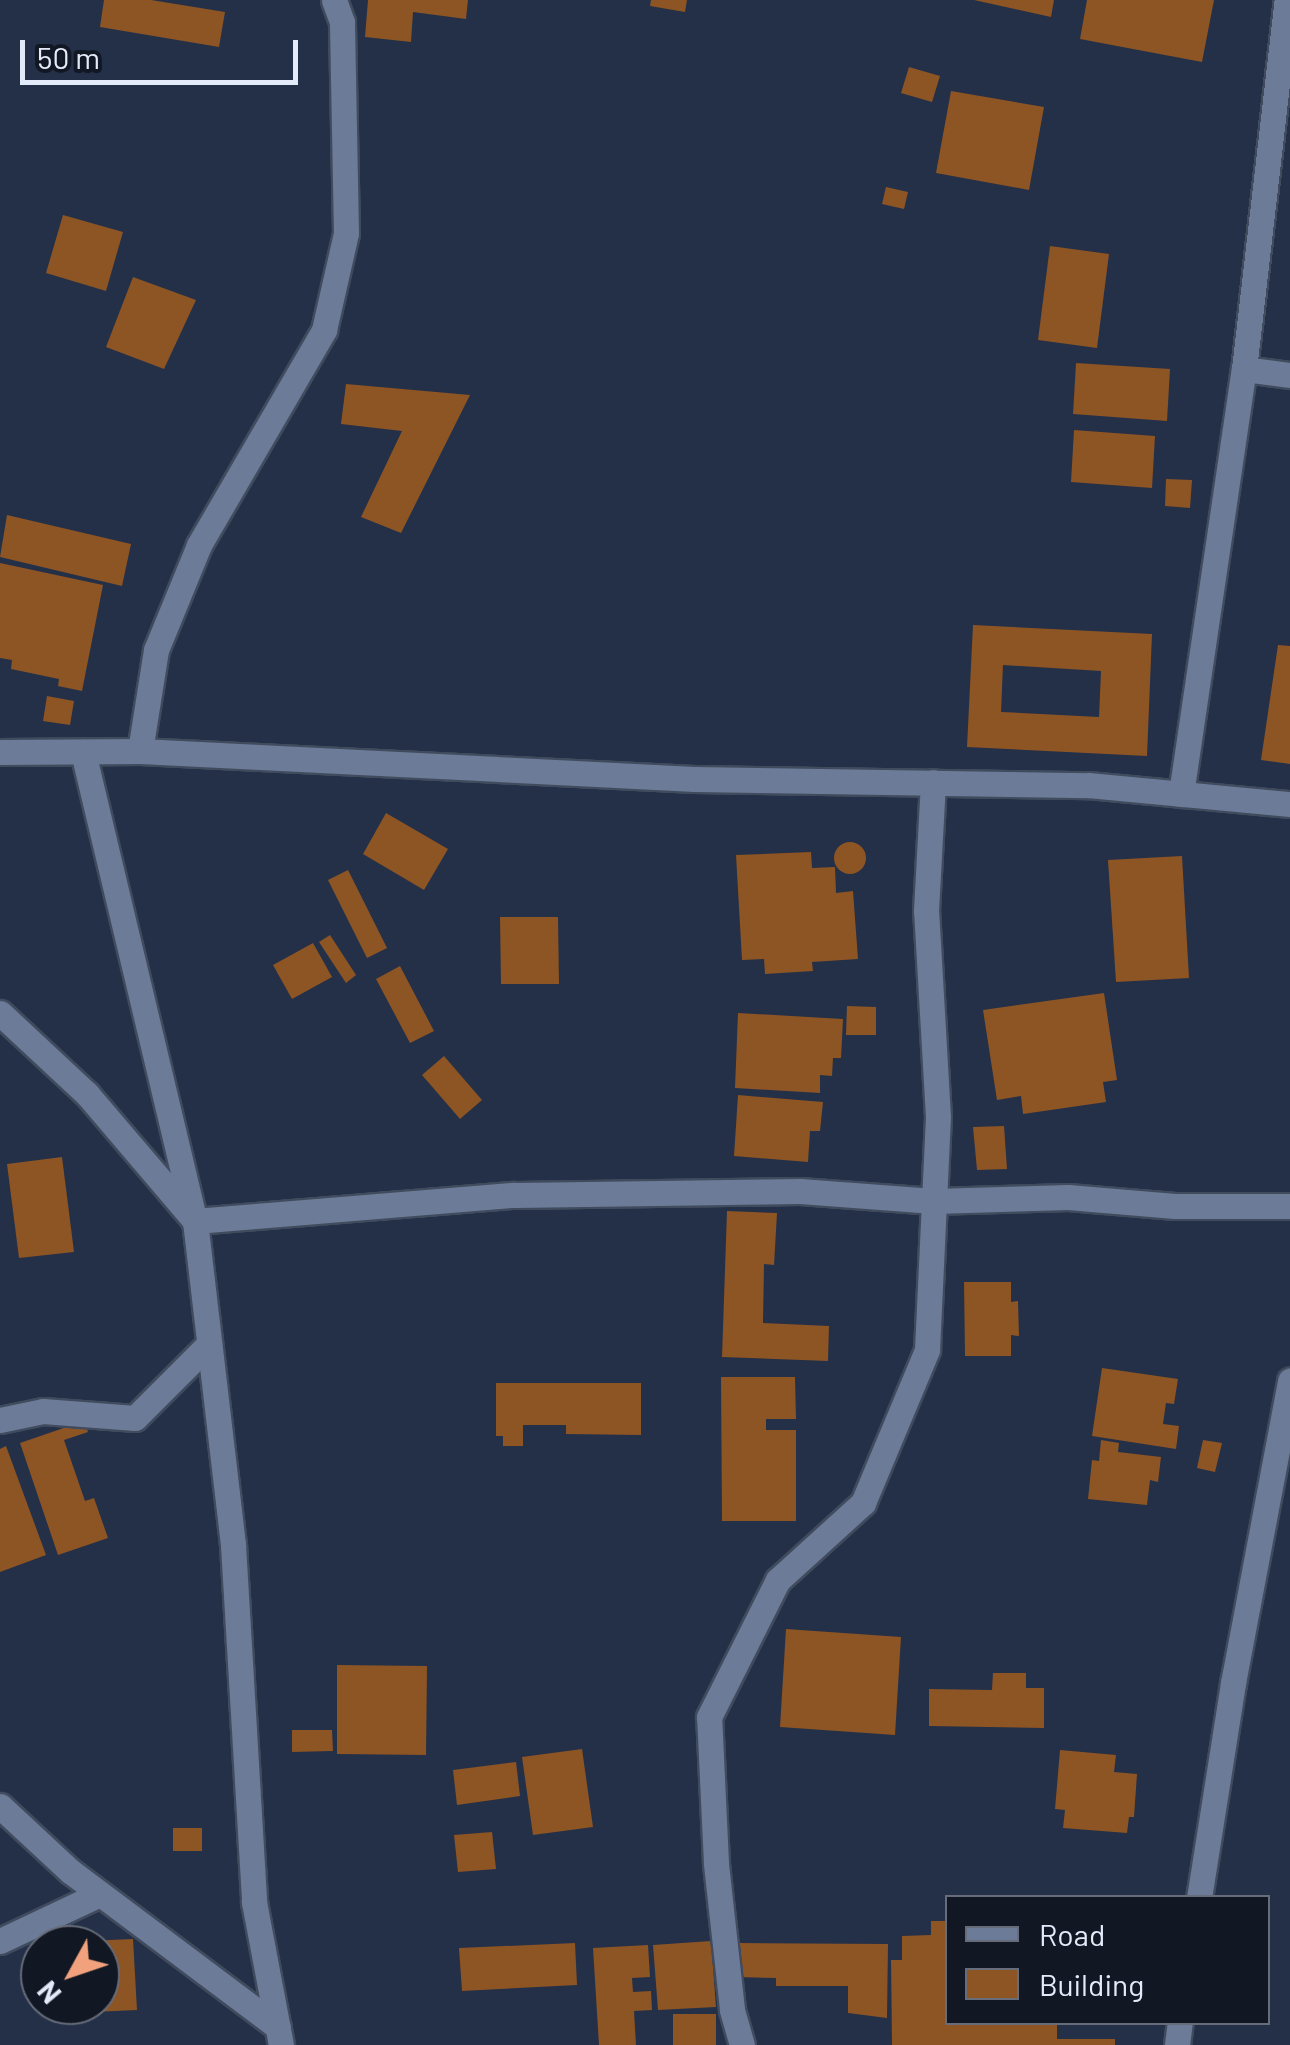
<!DOCTYPE html>
<html>
<head>
<meta charset="utf-8">
<style>
  body { margin:0 }
  #map { position:relative; width:1290px; height:2045px; overflow:hidden; background:#233048; font-family:Barlow,sans-serif }
  div>[style] { position:absolute }
  .building>* { inset:0; background:#8d5424 }
  .round { border-radius:50% }
  .roads { filter:drop-shadow(2px 0 #404b5e) drop-shadow(-2px 0 #404b5e) drop-shadow(0 2px #404b5e) drop-shadow(0 -2px #404b5e) }
  .minor>* { height:25px; margin:-12.5px; padding:0 12.5px; transform-origin:12.5px; border-radius:12.5px; background:#6c7b97 }
  span { translate:-50% -50%; white-space:nowrap; text-align:center; line-height:1.15; -webkit-text-stroke:8px #121823; paint-order:stroke }
  .legend { position:absolute; left:945px; top:1895px; width:325px; height:130px; box-sizing:border-box; background:#121823; border:2px solid #666c79; margin:0; padding:12px 18px; list-style:none; font-size:30px; color:#e3ebfb }
  .legend li { display:flex; align-items:center; gap:20px; height:50px }
  .legend b { width:50px; border:2px solid #666c79 }
  .north { position:absolute; left:20px; top:1925px; width:100px; height:100px; box-sizing:border-box; background:#121823; border:2px solid #666c79; border-radius:50%; rotate:230deg; font-size:28px; font-weight:700; line-height:40px; text-align:center; color:#e3ebfb }
  .north::after { content:''; display:block; margin:auto; width:35px; height:45px; background:#f1a17c; clip-path:polygon(50% 0,100% 100%,50% 72%,0 100%) }
  .scale { position:absolute; left:20px; top:40px; width:278px; height:45px; box-sizing:border-box; border:5px solid #e3ebfb; border-top:0; padding-left:12px; font-size:30px; line-height:35px; white-space:nowrap; color:#e3ebfb; -webkit-text-stroke:8px #121823; paint-order:stroke }
</style>
</head>
<body>
<div id="map">
  <div class="building">
    <div style="clip-path:polygon(104px 0,151px 0,225px 12px,219px 47px,100px 27px)"></div>
    <div style="clip-path:polygon(368px 0,468px 0,466px 19px,413px 12px,411px 42px,365px 37px)"></div>
    <div style="clip-path:polygon(651px 0,687px 0,685px 12px,650px 6px)"></div>
    <div style="clip-path:polygon(974px 0,1054px 0,1051px 17px)"></div>
    <div style="clip-path:polygon(1087px 0,1214px 0,1202px 62px,1080px 39px)"></div>
    <div style="clip-path:polygon(909px 67px,940px 76px,932px 102px,901px 93px)"></div>
    <div style="clip-path:polygon(951px 91px,1044px 107px,1029px 190px,936px 173px)"></div>
    <div style="clip-path:polygon(886px 187px,908px 192px,904px 209px,882px 204px)"></div>
    <div style="clip-path:polygon(63px 215px,123px 232px,106px 291px,46px 273px)"></div>
    <div style="clip-path:polygon(1050px 246px,1109px 254px,1097px 348px,1038px 340px)"></div>
    <div style="clip-path:polygon(133px 277px,196px 300px,164px 369px,106px 347px)"></div>
    <div style="clip-path:polygon(1076px 363px,1170px 369px,1167px 421px,1073px 414px)"></div>
    <div style="clip-path:polygon(346px 384px,470px 395px,401px 533px,361px 517px,402px 431px,341px 424px)"></div>
    <div style="clip-path:polygon(1074px 430px,1155px 436px,1152px 488px,1071px 482px)"></div>
    <div style="clip-path:polygon(1166px 479px,1192px 480px,1190px 508px,1165px 506px)"></div>
    <div style="clip-path:polygon(7px 515px,131px 544px,122px 586px,0 557px)"></div>
    <div style="clip-path:polygon(0 563px,103px 585px,82px 691px,58px 686px,59px 679px,11px 669px,12px 660px,0 658px)"></div>
    <div style="clip-path:polygon(evenodd,973px 625px,1152px 634px,1147px 756px,967px 747px,973px 625px,1003px 665px,1101px 671px,1099px 717px,1001px 712px,1003px 665px)"></div>
    <div style="clip-path:polygon(1278px 645px,1290px 646px,1290px 764px,1261px 760px)"></div>
    <div style="clip-path:polygon(47px 696px,74px 701px,70px 725px,43px 721px)"></div>
    <div style="clip-path:polygon(386px 813px,448px 849px,424px 890px,363px 854px)"></div>
    <div class="round" style="left:834px;top:842px;width:32px;height:32px"></div>
    <div style="clip-path:polygon(811px 852px,812px 868px,835px 867px,836px 893px,853px 891px,858px 959px,812px 962px,813px 971px,765px 974px,764px 959px,742px 960px,736px 855px)"></div>
    <div style="clip-path:polygon(1182px 856px,1189px 978px,1116px 982px,1108px 860px)"></div>
    <div style="clip-path:polygon(348px 870px,387px 948px,367px 958px,328px 880px)"></div>
    <div style="clip-path:polygon(500px 917px,558px 917px,559px 984px,501px 984px)"></div>
    <div style="clip-path:polygon(330px 935px,356px 975px,346px 983px,319px 942px)"></div>
    <div style="clip-path:polygon(313px 943px,332px 977px,292px 999px,273px 965px)"></div>
    <div style="clip-path:polygon(400px 966px,434px 1031px,410px 1043px,376px 979px)"></div>
    <div style="clip-path:polygon(1104px 993px,1117px 1080px,1103px 1082px,1106px 1102px,1023px 1114px,1021px 1096px,997px 1100px,983px 1010px)"></div>
    <div style="clip-path:polygon(847px 1006px,876px 1007px,876px 1035px,846px 1035px)"></div>
    <div style="clip-path:polygon(738px 1013px,843px 1019px,841px 1058px,833px 1058px,832px 1076px,820px 1075px,820px 1093px,735px 1088px)"></div>
    <div style="clip-path:polygon(444px 1056px,482px 1100px,460px 1119px,422px 1075px)"></div>
    <div style="clip-path:polygon(738px 1095px,823px 1102px,820px 1131px,810px 1131px,808px 1162px,734px 1156px)"></div>
    <div style="clip-path:polygon(1004px 1126px,1007px 1169px,977px 1170px,973px 1127px)"></div>
    <div style="clip-path:polygon(62px 1157px,74px 1252px,19px 1258px,7px 1164px)"></div>
    <div style="clip-path:polygon(727px 1211px,777px 1213px,774px 1265px,764px 1264px,763px 1323px,829px 1326px,828px 1361px,722px 1357px)"></div>
    <div style="clip-path:polygon(964px 1282px,1011px 1282px,1011px 1302px,1018px 1301px,1019px 1336px,1011px 1335px,1011px 1356px,965px 1356px)"></div>
    <div style="clip-path:polygon(1102px 1368px,1178px 1379px,1174px 1404px,1166px 1403px,1163px 1424px,1179px 1426px,1176px 1449px,1092px 1436px)"></div>
    <div style="clip-path:polygon(721px 1377px,795px 1377px,796px 1419px,766px 1419px,766px 1430px,796px 1430px,796px 1521px,722px 1521px)"></div>
    <div style="clip-path:polygon(496px 1383px,641px 1383px,641px 1435px,566px 1434px,566px 1425px,523px 1425px,523px 1446px,503px 1446px,503px 1436px,496px 1436px)"></div>
    <div style="clip-path:polygon(84px 1421px,88px 1432px,64px 1440px,85px 1501px,94px 1498px,108px 1538px,58px 1555px,20px 1443px)"></div>
    <div style="clip-path:polygon(1101px 1440px,1119px 1443px,1118px 1452px,1161px 1457px,1158px 1482px,1150px 1480px,1147px 1505px,1088px 1499px,1092px 1460px,1099px 1461px)"></div>
    <div style="clip-path:polygon(1203px 1440px,1222px 1443px,1215px 1472px,1197px 1468px)"></div>
    <div style="clip-path:polygon(6px 1446px,46px 1555px,0 1572px,0 1449px)"></div>
    <div style="clip-path:polygon(786px 1629px,901px 1637px,895px 1735px,780px 1727px)"></div>
    <div style="clip-path:polygon(337px 1665px,427px 1666px,426px 1755px,337px 1754px)"></div>
    <div style="clip-path:polygon(993px 1673px,1026px 1673px,1026px 1688px,1044px 1688px,1044px 1728px,929px 1726px,929px 1689px,992px 1690px)"></div>
    <div style="clip-path:polygon(292px 1730px,332px 1730px,333px 1751px,292px 1752px)"></div>
    <div style="clip-path:polygon(582px 1749px,593px 1827px,533px 1835px,522px 1757px)"></div>
    <div style="clip-path:polygon(1060px 1750px,1116px 1755px,1114px 1772px,1137px 1774px,1134px 1817px,1129px 1817px,1127px 1833px,1063px 1828px,1065px 1810px,1055px 1809px)"></div>
    <div style="clip-path:polygon(516px 1762px,520px 1796px,457px 1805px,453px 1770px)"></div>
    <div style="clip-path:polygon(173px 1828px,202px 1828px,202px 1851px,173px 1851px)"></div>
    <div style="clip-path:polygon(492px 1832px,496px 1869px,458px 1872px,454px 1835px)"></div>
    <div style="clip-path:polygon(931px 1921px,948px 1921px,948px 2022px,1057px 2022px,1057px 2039px,1115px 2039px,1115px 2045px,892px 2045px,891px 1960px,902px 1960px,902px 1936px,931px 1935px)"></div>
    <div style="clip-path:polygon(133px 1939px,137px 2010px,70px 2013px,70px 2005px,100px 2005px,100px 1945px,63px 1942px)"></div>
    <div style="clip-path:polygon(711px 1941px,716px 2007px,658px 2010px,653px 1945px)"></div>
    <div style="clip-path:polygon(575px 1943px,577px 1985px,462px 1991px,459px 1948px)"></div>
    <div style="clip-path:polygon(738px 1943px,888px 1944px,887px 2018px,848px 2013px,848px 1986px,776px 1986px,776px 1978px,738px 1977px)"></div>
    <div style="clip-path:polygon(648px 1945px,650px 1977px,632px 1978px,633px 1992px,651px 1991px,652px 2010px,634px 2011px,636px 2045px,599px 2045px,593px 1948px)"></div>
    <div style="clip-path:polygon(673px 2014px,716px 2014px,716px 2045px,673px 2045px)"></div>
  </div>
  <div class="roads">
    <div class="minor">
      <div style="left:1244px;top:369px;width:46px;rotate:7.4deg"></div>
      <div style="left:140px;top:751px;width:102px;rotate:-81deg"></div>
      <div style="left:156px;top:650px;width:113px;rotate:-67.7deg"></div>
      <div style="left:199px;top:545px;width:249px;rotate:-59.8deg"></div>
      <div style="left:324px;top:330px;width:99px;rotate:-77.2deg"></div>
      <div style="left:346px;top:233px;width:211px;rotate:-91.1deg"></div>
      <div style="left:342px;top:22px;width:23px;rotate:-110deg"></div>
      <div style="left:0;top:752px;width:140px;rotate:-0.4deg"></div>
      <div style="left:140px;top:751px;width:555px;rotate:2.89deg"></div>
      <div style="left:694px;top:779px;width:394px;rotate:0.9deg"></div>
      <div style="left:1088px;top:785px;width:203px;rotate:5.4deg"></div>
      <div style="left:83px;top:752px;width:482px;rotate:76.6deg"></div>
      <div style="left:195px;top:1221px;width:326px;rotate:83.3deg"></div>
      <div style="left:233px;top:1545px;width:358px;rotate:86.6deg"></div>
      <div style="left:254px;top:1902px;width:146px;rotate:79.3deg"></div>
      <div style="left:1181px;top:794px;width:430px;rotate:-81.6deg"></div>
      <div style="left:1244px;top:369px;width:371px;rotate:-83.4deg"></div>
      <div style="left:0;top:1013px;width:119px;rotate:43deg"></div>
      <div style="left:87px;top:1094px;width:167px;rotate:49.6deg"></div>
      <div style="left:195px;top:1221px;width:320px;rotate:-4.7deg"></div>
      <div style="left:514px;top:1195px;width:286px;rotate:-0.8deg"></div>
      <div style="left:800px;top:1191px;width:134px;rotate:4.3deg"></div>
      <div style="left:934px;top:1201px;width:134px;rotate:-1.7deg"></div>
      <div style="left:1068px;top:1197px;width:107px;rotate:4.8deg"></div>
      <div style="left:1175px;top:1206px;width:115px"></div>
      <div style="left:0;top:1420px;width:44px;rotate:-11.8deg"></div>
      <div style="left:43px;top:1411px;width:92px;rotate:4.4deg"></div>
      <div style="left:135px;top:1418px;width:105px;rotate:-45deg"></div>
      <div style="left:0;top:1806px;width:96px;rotate:42.9deg"></div>
      <div style="left:70px;top:1871px;width:260px;rotate:36.9deg"></div>
      <div style="left:1199px;top:1898px;width:218px;rotate:-81deg"></div>
      <div style="left:1233px;top:1683px;width:308px;rotate:-79.3deg"></div>
      <div style="left:0;top:1941px;width:110px;rotate:-25.2deg"></div>
      <div style="left:742px;top:2045px;width:37px;rotate:-106deg"></div>
      <div style="left:732px;top:2009px;width:147px;rotate:-96.3deg"></div>
      <div style="left:716px;top:1863px;width:146px;rotate:-92.7deg"></div>
      <div style="left:709px;top:1717px;width:153px;rotate:-63.3deg"></div>
      <div style="left:778px;top:1580px;width:115px;rotate:-42.2deg"></div>
      <div style="left:863px;top:1503px;width:166px;rotate:-67.3deg"></div>
      <div style="left:927px;top:1350px;width:233px;rotate:-87.3deg"></div>
      <div style="left:938px;top:1117px;width:206px;rotate:-93.3deg"></div>
      <div style="left:926px;top:911px;width:129px;rotate:-86.9deg"></div>
      <div style="left:1177px;top:2045px;width:23px;rotate:-83deg"></div>
    </div>
  </div>
  <ul class="legend">
  <li><b style="height:12px;background:#6c7b97"></b>Road</li>
  <li><b style="height:28px;background:#8d5424"></b>Building</li>
  </ul>
  <div class="north">N</div>
  <div class="scale">50 m</div>
</div>
</body>
</html>
